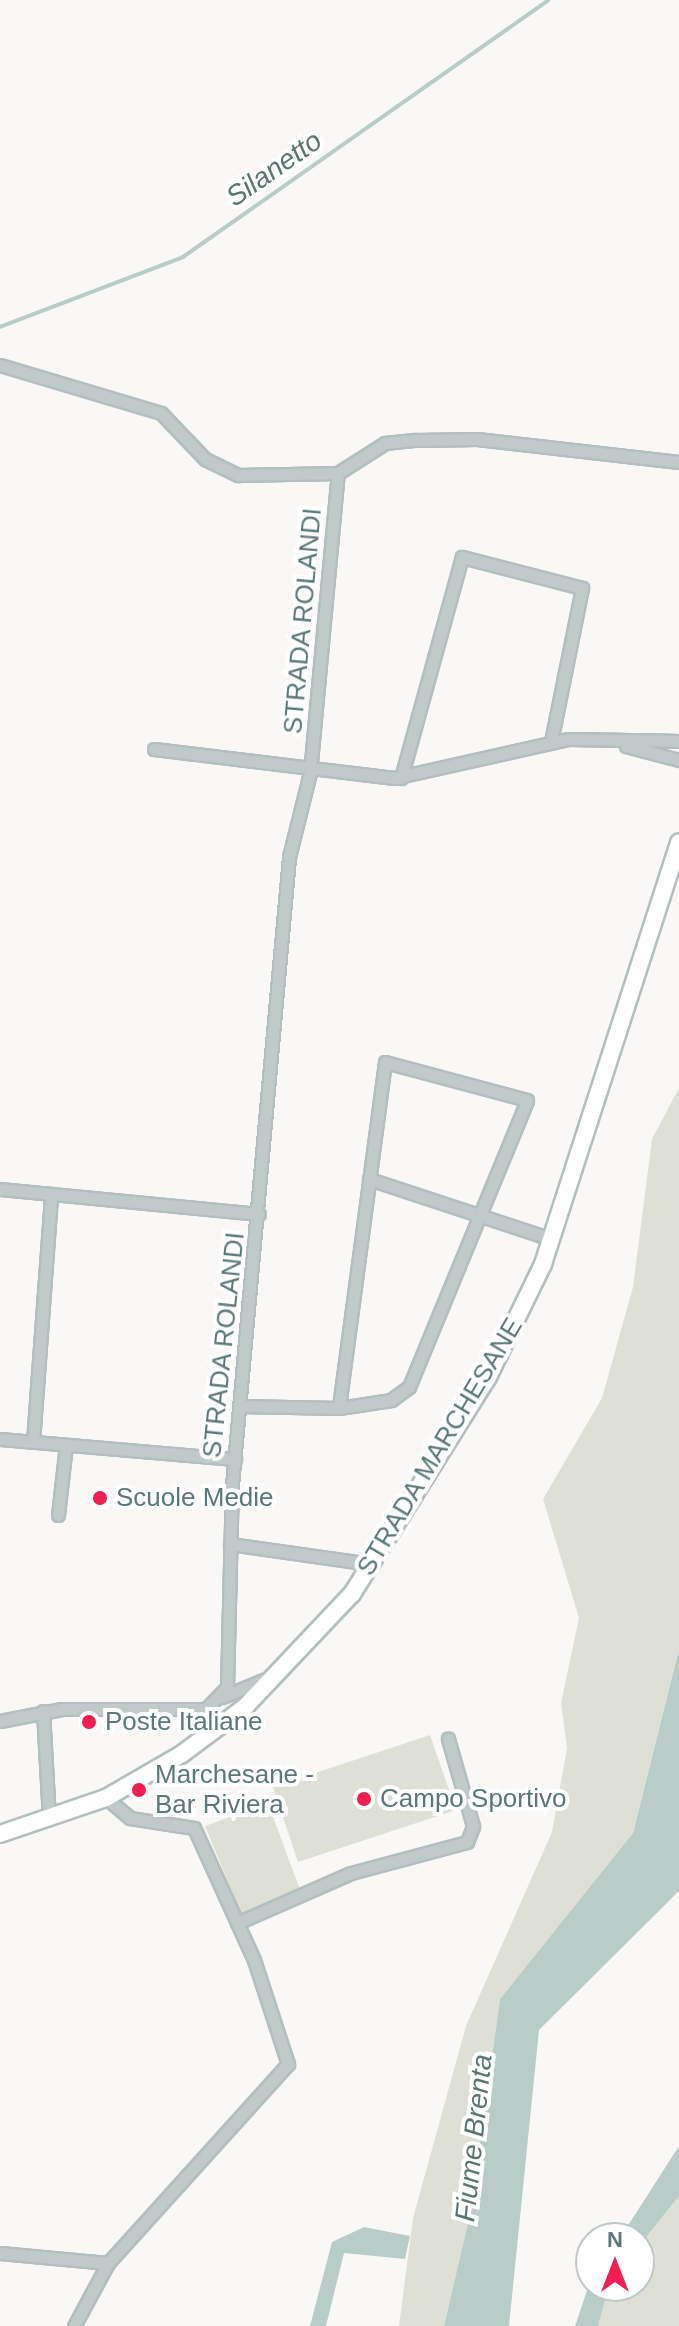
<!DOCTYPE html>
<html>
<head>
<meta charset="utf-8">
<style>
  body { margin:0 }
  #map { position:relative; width:679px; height:2326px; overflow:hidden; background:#faf8f7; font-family:Arial,sans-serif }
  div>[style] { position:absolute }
  .green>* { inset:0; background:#dee0d5 }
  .water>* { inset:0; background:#b8ccc8 }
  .stream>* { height:4px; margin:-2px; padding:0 2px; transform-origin:2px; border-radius:2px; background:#b8ccc8 }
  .roads { filter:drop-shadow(2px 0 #b2bfbe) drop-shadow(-2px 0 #b2bfbe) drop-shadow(0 2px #b2bfbe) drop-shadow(0 -2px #b2bfbe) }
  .street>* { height:11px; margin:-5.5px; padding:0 5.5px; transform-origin:5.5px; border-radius:5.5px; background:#bfcac9 }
  .secondary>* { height:16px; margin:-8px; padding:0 8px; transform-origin:8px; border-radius:8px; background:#fff }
  .dots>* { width:22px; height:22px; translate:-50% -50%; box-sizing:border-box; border:4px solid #fff; border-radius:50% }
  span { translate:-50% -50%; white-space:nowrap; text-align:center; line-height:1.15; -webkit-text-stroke:8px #fff; paint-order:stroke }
  .street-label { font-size:26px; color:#597978 }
  .poi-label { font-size:26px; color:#597978 }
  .left { translate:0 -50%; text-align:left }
  .water-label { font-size:28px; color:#587771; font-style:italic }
  .north { position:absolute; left:575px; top:2222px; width:80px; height:80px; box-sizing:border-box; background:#fff; border:2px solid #bdc9c9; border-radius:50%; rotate:0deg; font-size:22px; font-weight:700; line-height:32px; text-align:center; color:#597978 }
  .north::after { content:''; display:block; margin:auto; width:28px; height:36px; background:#f31d50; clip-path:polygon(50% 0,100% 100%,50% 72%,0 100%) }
</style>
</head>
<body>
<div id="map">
  <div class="green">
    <div style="clip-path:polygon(679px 1088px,679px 1649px,633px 1833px,500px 1999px,471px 2210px,444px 2326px,399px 2326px,413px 2218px,466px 2026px,552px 1832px,567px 1748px,561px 1703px,579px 1618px,543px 1499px,602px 1398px,633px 1287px,652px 1139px)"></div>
    <div style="clip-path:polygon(430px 1735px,456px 1810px,298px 1862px,273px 1787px)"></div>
    <div style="clip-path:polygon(268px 1803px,300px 1890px,241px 1914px,205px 1826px)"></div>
    <div style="clip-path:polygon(679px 2196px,679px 2326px,598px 2326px,609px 2286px,639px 2286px,639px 2246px)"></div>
  </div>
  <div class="water">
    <div style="clip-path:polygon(679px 1649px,679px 1891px,539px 2030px,509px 2326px,444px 2326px,471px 2210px,500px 1999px,633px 1833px)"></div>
    <div style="clip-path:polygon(679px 2146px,679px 2196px,639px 2246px,639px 2238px,620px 2238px)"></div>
    <div style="clip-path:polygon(364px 2227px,410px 2236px,405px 2259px,344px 2253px,326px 2326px,310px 2326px,332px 2242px)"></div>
    <div style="clip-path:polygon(591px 2279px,591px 2286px,609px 2286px,598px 2326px,575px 2326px)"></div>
  </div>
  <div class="stream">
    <div style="left:0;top:327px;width:196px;rotate:-20.9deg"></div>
    <div style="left:183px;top:257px;width:446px;rotate:-35.1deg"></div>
  </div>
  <div class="roads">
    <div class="street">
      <div style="left:0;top:365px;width:168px;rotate:16.6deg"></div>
      <div style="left:161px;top:413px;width:64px;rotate:46.3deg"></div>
      <div style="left:205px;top:459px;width:37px;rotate:26deg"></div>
      <div style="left:238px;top:475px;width:100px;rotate:-1.1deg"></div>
      <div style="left:338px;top:473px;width:56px;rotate:-32.6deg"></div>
      <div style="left:385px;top:443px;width:31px;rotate:-6deg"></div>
      <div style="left:416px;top:440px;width:61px;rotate:-0.9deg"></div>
      <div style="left:477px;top:439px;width:203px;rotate:6.5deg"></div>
      <div style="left:626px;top:746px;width:55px;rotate:14.8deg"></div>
      <div style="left:154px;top:749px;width:242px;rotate:6.9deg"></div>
      <div style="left:394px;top:778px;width:179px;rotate:-12.6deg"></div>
      <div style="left:569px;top:739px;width:110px;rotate:1deg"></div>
      <div style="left:401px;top:778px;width:229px;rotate:-74.6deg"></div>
      <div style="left:462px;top:557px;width:124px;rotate:14.5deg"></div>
      <div style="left:582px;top:588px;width:157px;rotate:101.4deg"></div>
      <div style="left:369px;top:1179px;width:192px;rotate:18.2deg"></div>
      <div style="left:0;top:1189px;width:260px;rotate:5.5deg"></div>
      <div style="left:240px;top:1406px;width:99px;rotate:1.2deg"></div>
      <div style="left:339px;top:1408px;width:53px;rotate:-8.7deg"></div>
      <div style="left:391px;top:1400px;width:22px;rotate:-36deg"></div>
      <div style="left:409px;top:1387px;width:310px;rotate:-67.6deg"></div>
      <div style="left:527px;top:1100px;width:147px;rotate:-165deg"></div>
      <div style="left:385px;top:1062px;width:349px;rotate:97.6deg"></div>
      <div style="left:0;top:1439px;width:236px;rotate:4.9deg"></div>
      <div style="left:33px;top:1442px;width:249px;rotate:-85.8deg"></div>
      <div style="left:58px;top:1515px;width:70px;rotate:-83.5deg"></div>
      <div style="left:230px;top:1544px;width:142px;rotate:8.1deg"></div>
      <div style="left:222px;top:1697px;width:50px;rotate:-22.4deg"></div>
      <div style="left:43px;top:1711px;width:106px;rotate:86.8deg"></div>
      <div style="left:0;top:1721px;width:63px;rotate:-11deg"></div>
      <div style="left:62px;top:1709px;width:144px"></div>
      <div style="left:206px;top:1709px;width:30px;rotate:-46deg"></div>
      <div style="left:227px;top:1687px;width:202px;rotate:-88.6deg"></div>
      <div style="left:232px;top:1485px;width:631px;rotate:-84.81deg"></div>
      <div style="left:289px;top:857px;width:87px;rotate:-76deg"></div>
      <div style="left:310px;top:773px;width:301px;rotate:-84.7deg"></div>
      <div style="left:237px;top:1923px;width:124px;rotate:-23.7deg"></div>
      <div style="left:351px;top:1873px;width:120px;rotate:-15deg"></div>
      <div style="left:467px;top:1842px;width:17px;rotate:-69deg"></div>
      <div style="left:473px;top:1826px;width:91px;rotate:-106deg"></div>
      <div style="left:0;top:2253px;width:108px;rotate:5.3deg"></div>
      <div style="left:74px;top:2326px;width:72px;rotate:-61.6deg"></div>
      <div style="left:108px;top:2263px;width:268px;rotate:-47.9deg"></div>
      <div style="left:288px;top:2064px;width:109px;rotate:-108.1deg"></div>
      <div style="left:254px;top:1960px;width:145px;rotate:-114.4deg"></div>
      <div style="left:194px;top:1828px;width:65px;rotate:-171.1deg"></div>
      <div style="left:130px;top:1818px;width:31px;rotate:-140deg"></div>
    </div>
    <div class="secondary">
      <div style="left:0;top:1834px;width:112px;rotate:-18.8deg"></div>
      <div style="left:106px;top:1798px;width:88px;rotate:-30.1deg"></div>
      <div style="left:182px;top:1754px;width:79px;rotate:-36.7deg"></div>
      <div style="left:245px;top:1707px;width:156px;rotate:-46.6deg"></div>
      <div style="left:352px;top:1594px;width:256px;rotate:-57.9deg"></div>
      <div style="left:488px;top:1377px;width:126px;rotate:-64deg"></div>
      <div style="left:543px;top:1264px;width:443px;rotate:-72.1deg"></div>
    </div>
  </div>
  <div class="dots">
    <div style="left:100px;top:1498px;background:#f31d50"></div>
    <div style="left:89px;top:1722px;background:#f31d50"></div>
    <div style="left:139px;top:1790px;background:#f31d50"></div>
    <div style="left:364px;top:1799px;background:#f31d50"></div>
  </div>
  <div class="street-label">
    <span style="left:303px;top:621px;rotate:-85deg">STRADA ROLANDI</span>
    <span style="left:224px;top:1345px;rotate:-84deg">STRADA ROLANDI</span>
    <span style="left:440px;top:1447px;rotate:-59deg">STRADA MARCHESANE</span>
  </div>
  <div class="poi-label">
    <span class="left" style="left:116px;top:1498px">Scuole Medie</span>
    <span class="left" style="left:105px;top:1722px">Poste Italiane</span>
    <span class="left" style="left:155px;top:1790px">Marchesane -<br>Bar Riviera</span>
    <span class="left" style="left:380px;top:1799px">Campo Sportivo</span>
  </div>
  <div class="water-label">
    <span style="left:274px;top:169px;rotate:-35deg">Silanetto</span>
    <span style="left:474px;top:2138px;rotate:-84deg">Fiume Brenta</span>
  </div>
  <div class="north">N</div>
</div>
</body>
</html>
